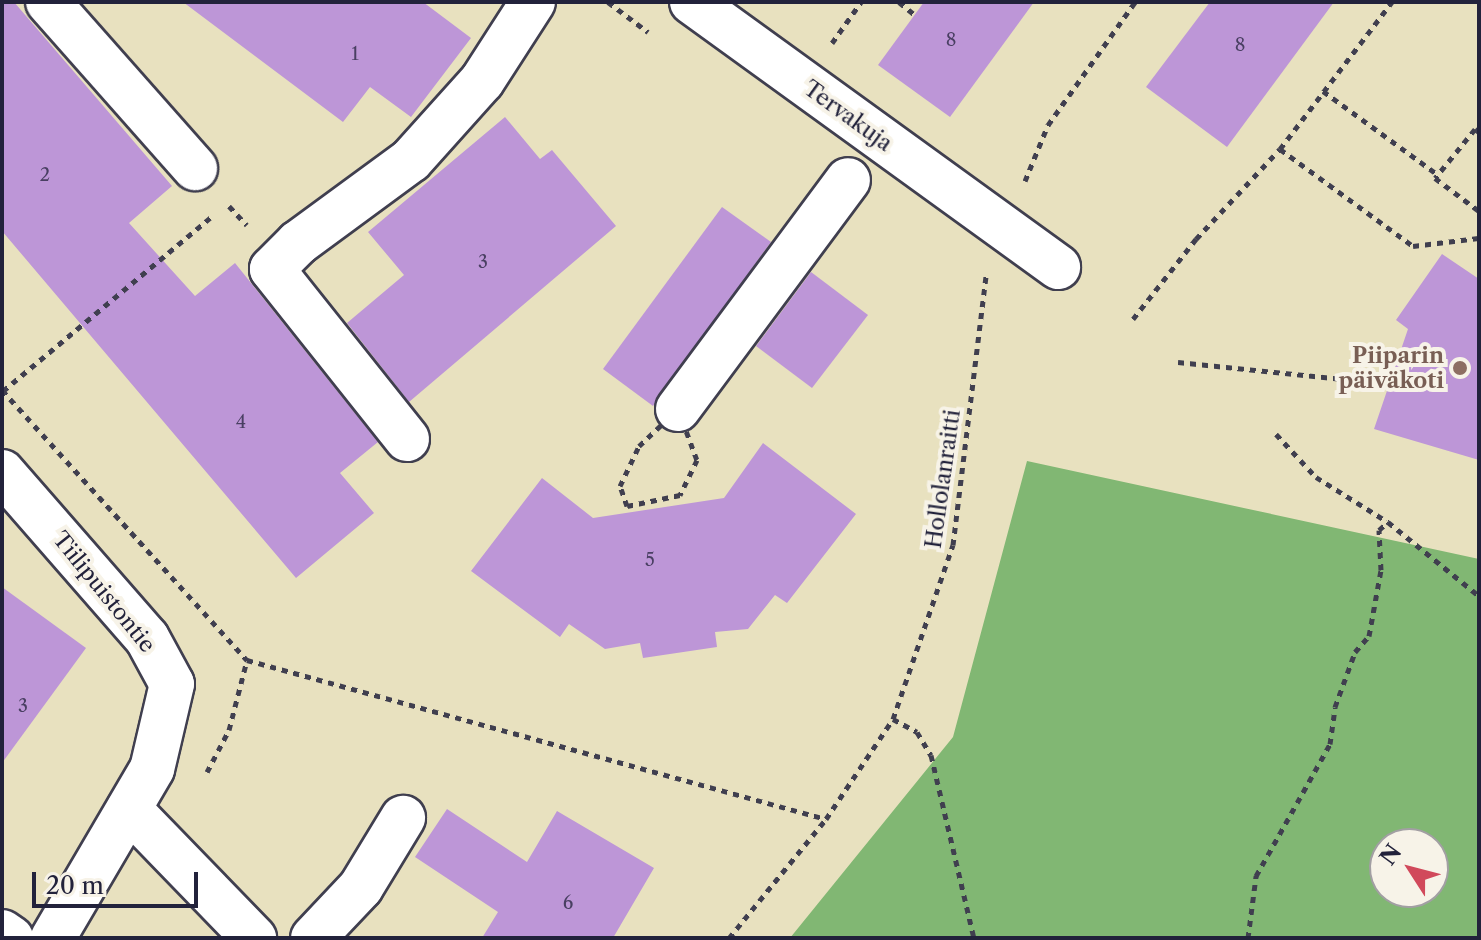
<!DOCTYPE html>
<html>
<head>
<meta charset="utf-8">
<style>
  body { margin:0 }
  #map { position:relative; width:1481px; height:940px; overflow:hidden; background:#e8e1bf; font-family:"Libre Caslon Text",serif }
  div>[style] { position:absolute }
  .forest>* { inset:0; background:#81b773 }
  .building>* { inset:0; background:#bd96d7 }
  .path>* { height:5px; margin-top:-2.5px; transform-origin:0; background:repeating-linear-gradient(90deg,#403f4f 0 6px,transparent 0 12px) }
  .roads { filter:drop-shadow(2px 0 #403f4f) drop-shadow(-2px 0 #403f4f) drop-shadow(0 2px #403f4f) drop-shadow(0 -2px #403f4f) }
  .minor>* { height:44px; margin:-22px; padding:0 22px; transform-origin:22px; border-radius:22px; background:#fff }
  .dots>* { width:22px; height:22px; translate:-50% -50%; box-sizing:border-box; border:4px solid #f7f3e8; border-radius:50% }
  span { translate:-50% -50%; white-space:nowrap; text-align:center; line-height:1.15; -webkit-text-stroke:8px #f7f3e8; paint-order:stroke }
  .number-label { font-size:18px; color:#493f62 }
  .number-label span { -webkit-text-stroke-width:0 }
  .street-label { font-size:22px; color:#22223b }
  .education-label { font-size:22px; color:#785e54; font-weight:700 }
  .right { translate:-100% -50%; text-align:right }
  .frame { position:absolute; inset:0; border:4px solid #22223b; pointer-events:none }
  .north { position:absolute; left:1369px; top:828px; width:80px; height:80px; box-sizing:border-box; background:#f7f3e8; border:2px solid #a29fa3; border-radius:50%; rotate:306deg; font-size:22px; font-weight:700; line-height:32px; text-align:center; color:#22223b }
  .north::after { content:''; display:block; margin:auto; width:28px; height:36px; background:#d1495b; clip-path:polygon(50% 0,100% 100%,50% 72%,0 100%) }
  .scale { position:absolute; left:32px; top:872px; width:166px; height:36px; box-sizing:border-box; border:4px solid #22223b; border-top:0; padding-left:10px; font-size:24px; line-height:28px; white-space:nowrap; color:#22223b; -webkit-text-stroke:6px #f7f3e8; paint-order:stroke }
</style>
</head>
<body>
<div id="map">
  <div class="forest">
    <div style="clip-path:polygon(evenodd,1027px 461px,1479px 559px,1479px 938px,790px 938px,953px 737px,1027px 461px,1385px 844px,1433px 844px,1433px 892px,1385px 892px,1385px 844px)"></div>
  </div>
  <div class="building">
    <div style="clip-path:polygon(2px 2px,14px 2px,172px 186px,129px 223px,195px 296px,235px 263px,378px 442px,340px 473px,374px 513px,296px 578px,2px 231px)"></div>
    <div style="clip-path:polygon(183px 2px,423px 2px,471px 38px,411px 117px,370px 87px,343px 122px)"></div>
    <div style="clip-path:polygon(924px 2px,1034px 2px,950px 117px,878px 65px)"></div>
    <div style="clip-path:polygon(1210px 2px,1334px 2px,1227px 147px,1146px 87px)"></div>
    <div style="clip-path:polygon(505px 117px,540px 159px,552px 150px,616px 226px,409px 402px,347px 323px,404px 275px,368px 232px)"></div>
    <div style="clip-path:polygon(722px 207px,771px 242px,653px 406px,603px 369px)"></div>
    <div style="clip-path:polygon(1442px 254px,1479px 279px,1479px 460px,1374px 429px,1408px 329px,1396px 320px)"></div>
    <div style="clip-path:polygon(811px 272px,868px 315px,812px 388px,756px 346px)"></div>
    <div style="clip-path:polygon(763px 443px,856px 514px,787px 603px,775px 595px,748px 629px,715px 632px,717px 647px,643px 658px,640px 643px,605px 649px,569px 624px,560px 637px,471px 571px,542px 478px,593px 518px,724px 498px)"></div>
    <div style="clip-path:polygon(2px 587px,86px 648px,2px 763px)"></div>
    <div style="clip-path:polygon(447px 809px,527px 862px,557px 811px,654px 868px,613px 938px,482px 938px,498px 912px,415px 857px)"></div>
  </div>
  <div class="path">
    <div style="left:608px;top:2px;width:50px;rotate:36.9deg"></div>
    <div style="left:899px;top:2px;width:21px;rotate:39deg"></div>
    <div style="left:832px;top:43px;width:50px;rotate:-54.7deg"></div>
    <div style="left:1323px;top:91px;width:141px;rotate:36.1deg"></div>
    <div style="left:1479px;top:132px;width:5px;rotate:-143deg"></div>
    <div style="left:1475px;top:129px;width:63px;rotate:129.2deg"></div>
    <div style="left:1435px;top:178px;width:55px;rotate:36.9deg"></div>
    <div style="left:1280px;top:149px;width:165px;rotate:36.1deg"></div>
    <div style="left:1413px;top:246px;width:66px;rotate:-6.9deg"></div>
    <div style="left:1025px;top:181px;width:61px;rotate:-67.7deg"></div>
    <div style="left:1048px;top:125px;width:151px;rotate:-54.7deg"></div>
    <div style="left:229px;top:206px;width:26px;rotate:47deg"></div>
    <div style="left:1133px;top:319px;width:102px;rotate:-51.8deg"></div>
    <div style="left:1196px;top:239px;width:123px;rotate:-47deg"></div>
    <div style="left:1280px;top:149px;width:185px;rotate:-52.7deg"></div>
    <div style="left:1178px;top:362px;width:195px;rotate:5.9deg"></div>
    <div style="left:2px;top:390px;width:365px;rotate:47.8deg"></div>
    <div style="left:247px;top:660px;width:600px;rotate:15.36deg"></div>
    <div style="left:3px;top:391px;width:271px;rotate:-39.9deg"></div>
    <div style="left:678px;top:409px;width:54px;rotate:69.6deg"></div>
    <div style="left:697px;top:460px;width:39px;rotate:116deg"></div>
    <div style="left:680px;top:495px;width:54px;rotate:168.3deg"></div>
    <div style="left:627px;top:506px;width:21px;rotate:-109deg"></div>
    <div style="left:620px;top:486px;width:44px;rotate:-64.6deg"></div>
    <div style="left:639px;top:446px;width:54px;rotate:-43.5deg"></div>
    <div style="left:1276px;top:434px;width:59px;rotate:47.1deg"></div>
    <div style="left:1316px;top:477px;width:85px;rotate:32deg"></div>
    <div style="left:1388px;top:522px;width:117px;rotate:39.1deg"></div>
    <div style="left:893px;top:719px;width:27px;rotate:28deg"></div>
    <div style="left:917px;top:732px;width:27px;rotate:59deg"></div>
    <div style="left:931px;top:755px;width:188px;rotate:76.8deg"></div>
    <div style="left:207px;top:772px;width:47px;rotate:-62.4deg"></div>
    <div style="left:229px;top:730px;width:72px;rotate:-75.6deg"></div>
    <div style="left:729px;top:938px;width:154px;rotate:-50.8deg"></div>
    <div style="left:826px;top:819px;width:120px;rotate:-56.2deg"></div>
    <div style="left:893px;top:719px;width:184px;rotate:-71deg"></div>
    <div style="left:953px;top:545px;width:272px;rotate:-83deg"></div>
    <div style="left:1248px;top:938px;width:63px;rotate:-82.6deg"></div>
    <div style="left:1256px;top:876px;width:151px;rotate:-60.7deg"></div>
    <div style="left:1330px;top:744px;width:37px;rotate:-82deg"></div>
    <div style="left:1335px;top:707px;width:59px;rotate:-70deg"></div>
    <div style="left:1355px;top:652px;width:21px;rotate:-49deg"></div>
    <div style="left:1369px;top:636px;width:67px;rotate:-79.7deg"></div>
    <div style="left:1381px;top:570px;width:40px;rotate:-92.9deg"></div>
    <div style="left:1379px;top:530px;width:12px;rotate:-42deg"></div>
  </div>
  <div class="roads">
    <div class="minor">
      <div style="left:48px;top:2px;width:222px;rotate:48.5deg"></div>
      <div style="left:692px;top:2px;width:452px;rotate:35.9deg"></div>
      <div style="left:678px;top:409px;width:285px;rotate:-53.4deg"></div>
      <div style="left:407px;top:439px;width:217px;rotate:-128.5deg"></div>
      <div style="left:272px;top:269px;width:37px;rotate:-45deg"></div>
      <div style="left:298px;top:243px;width:140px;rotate:-36.3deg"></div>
      <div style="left:411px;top:160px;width:106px;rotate:-48.1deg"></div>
      <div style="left:482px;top:81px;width:94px;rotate:-57.2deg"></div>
      <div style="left:2px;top:472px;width:220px;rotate:48.9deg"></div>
      <div style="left:147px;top:638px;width:52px;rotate:61.5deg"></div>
      <div style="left:172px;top:684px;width:87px;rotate:103.2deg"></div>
      <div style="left:152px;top:769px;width:196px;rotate:120.4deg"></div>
      <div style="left:129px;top:809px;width:180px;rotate:45.9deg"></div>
      <div style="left:2px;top:932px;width:11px;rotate:34deg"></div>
      <div style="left:313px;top:938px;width:70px;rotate:-46.7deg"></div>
      <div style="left:361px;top:887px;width:81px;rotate:-58.7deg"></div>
    </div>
  </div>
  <div class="dots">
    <div style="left:1460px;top:368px;background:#8d6e63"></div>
  </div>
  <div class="number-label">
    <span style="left:951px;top:40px">8</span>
    <span style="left:1240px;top:45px">8</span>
    <span style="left:355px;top:54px">1</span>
    <span style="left:45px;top:175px">2</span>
    <span style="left:483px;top:262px">3</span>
    <span style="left:241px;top:422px">4</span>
    <span style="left:650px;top:560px">5</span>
    <span style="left:23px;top:706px">3</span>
    <span style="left:568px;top:903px">6</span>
  </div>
  <div class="street-label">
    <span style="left:848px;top:116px;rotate:36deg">Tervakuja</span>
    <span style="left:943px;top:479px;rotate:-82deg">Hollolanraitti</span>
    <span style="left:104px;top:592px;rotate:51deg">Tiilipuistontie</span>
  </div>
  <div class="education-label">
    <span class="right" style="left:1444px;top:368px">Piiparin<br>päiväkoti</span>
  </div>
  <div class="frame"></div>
  <div class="north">N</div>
  <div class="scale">20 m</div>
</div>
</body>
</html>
